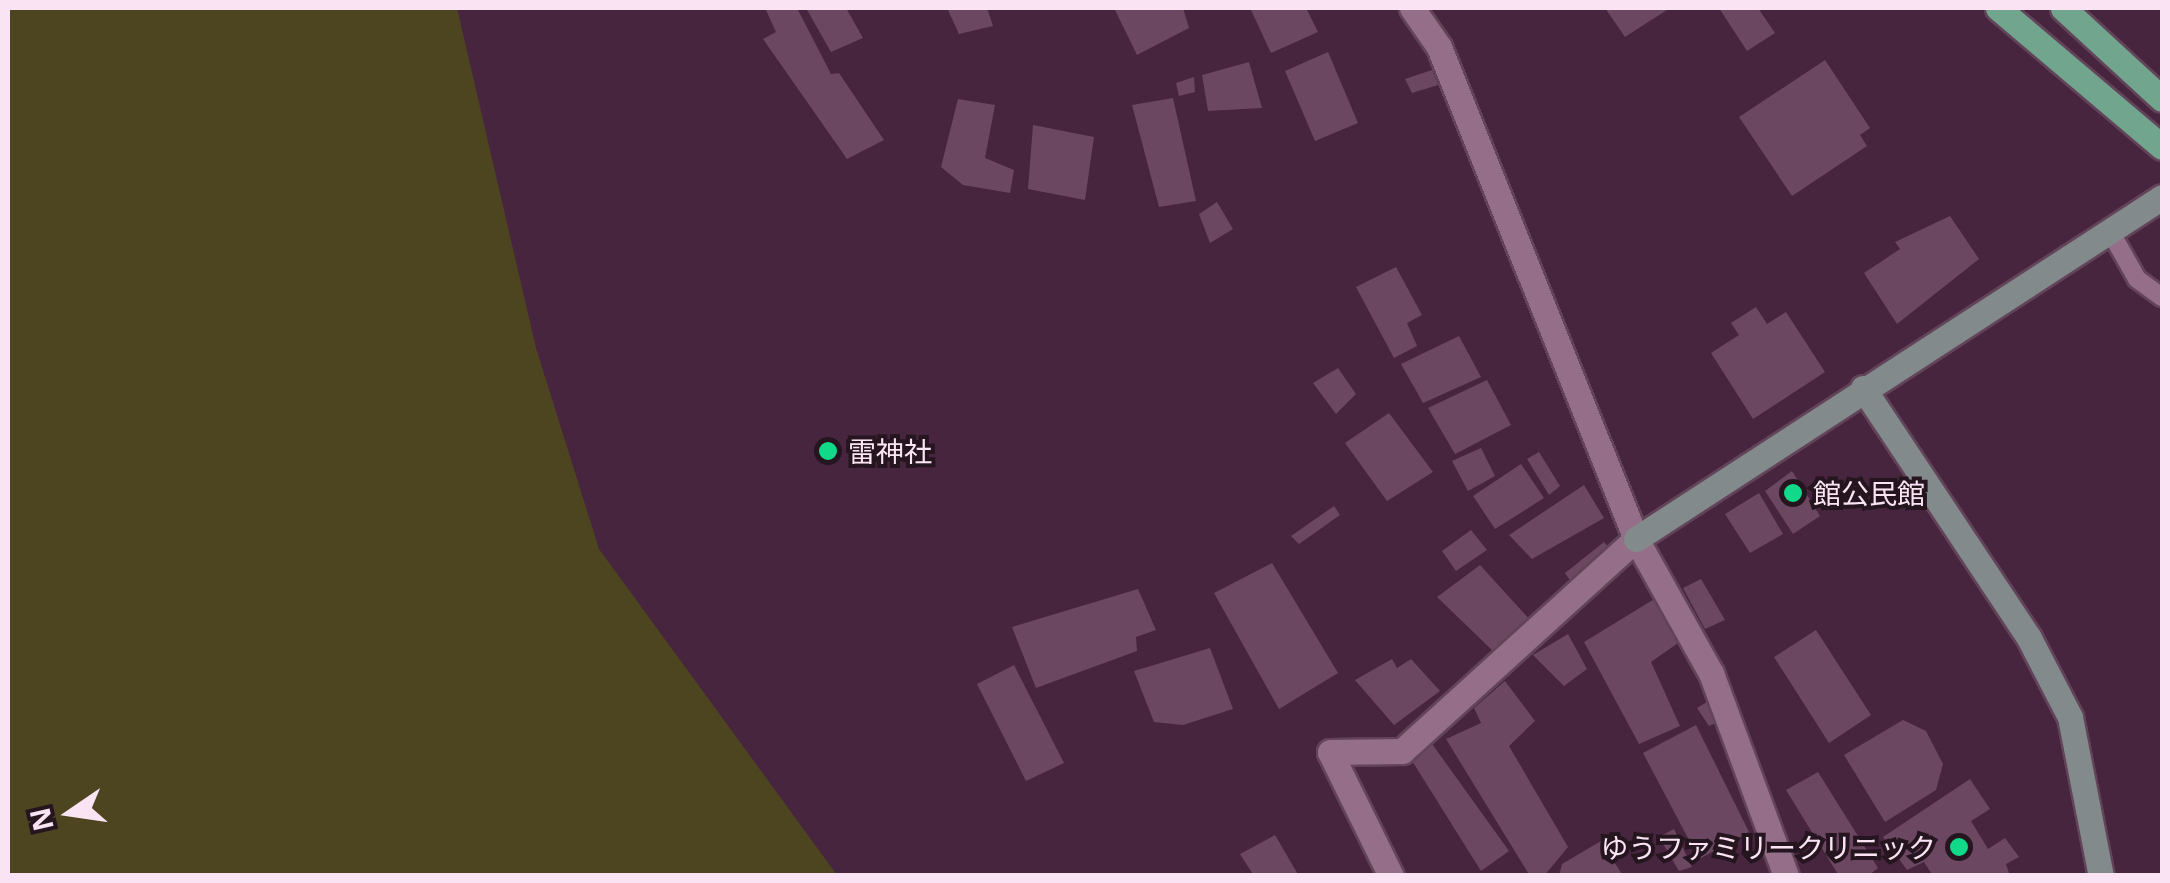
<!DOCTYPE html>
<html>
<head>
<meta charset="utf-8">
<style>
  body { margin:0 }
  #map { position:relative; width:2170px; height:883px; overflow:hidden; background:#47253e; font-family:"Open Sans","Noto Sans JP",sans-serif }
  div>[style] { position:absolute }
  .green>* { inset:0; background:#4d4520 }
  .building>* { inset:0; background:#6c4761 }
  .roads { filter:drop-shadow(2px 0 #62445a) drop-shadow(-2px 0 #62445a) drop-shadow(0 2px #62445a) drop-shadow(0 -2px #62445a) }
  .lane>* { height:18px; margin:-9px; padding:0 9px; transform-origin:9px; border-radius:9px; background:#956e89 }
  .street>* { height:25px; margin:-12.5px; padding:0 12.5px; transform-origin:12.5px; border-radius:12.5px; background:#956e89 }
  .secondary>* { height:25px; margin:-12.5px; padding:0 12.5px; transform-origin:12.5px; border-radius:12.5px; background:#838a8b }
  .primary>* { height:25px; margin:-12.5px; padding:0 12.5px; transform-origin:12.5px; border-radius:12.5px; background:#72a58d }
  .dots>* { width:28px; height:28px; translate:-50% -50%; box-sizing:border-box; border:5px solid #24151f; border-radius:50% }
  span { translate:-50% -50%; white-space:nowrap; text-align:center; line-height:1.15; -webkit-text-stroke:8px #24151f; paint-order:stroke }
  .poi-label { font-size:28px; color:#fae4f3 }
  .left { translate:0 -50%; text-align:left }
  .right { translate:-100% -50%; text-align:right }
  .frame { position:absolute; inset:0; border:10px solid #fae4f3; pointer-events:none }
  .north { position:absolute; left:20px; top:763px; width:100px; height:100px; -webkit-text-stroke:8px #24151f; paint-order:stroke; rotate:257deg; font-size:28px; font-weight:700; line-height:40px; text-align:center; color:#fae4f3 }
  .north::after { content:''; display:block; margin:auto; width:35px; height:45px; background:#fae4f3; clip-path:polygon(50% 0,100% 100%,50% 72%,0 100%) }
</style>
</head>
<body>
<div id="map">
  <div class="green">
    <div style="clip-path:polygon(8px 8px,457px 8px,536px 348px,599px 549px,837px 875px,8px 875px)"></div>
  </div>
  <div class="building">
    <div style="clip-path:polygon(765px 8px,797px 8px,831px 74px,839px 73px,884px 140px,847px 159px,763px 39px,776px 32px)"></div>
    <div style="clip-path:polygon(806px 8px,846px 8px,863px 38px,831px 52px)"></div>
    <div style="clip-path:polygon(947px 8px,987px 8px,993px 26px,959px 34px)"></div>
    <div style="clip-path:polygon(1114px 8px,1183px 8px,1189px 28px,1137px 55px)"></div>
    <div style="clip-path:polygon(1250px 8px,1306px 8px,1318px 32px,1271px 53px)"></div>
    <div style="clip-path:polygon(1605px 8px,1670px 8px,1625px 37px)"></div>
    <div style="clip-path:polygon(1719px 8px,1758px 8px,1775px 33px,1747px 51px)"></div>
    <div style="clip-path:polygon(1328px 52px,1358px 123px,1315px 141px,1285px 71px)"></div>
    <div style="clip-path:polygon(1825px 60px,1870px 128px,1860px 135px,1867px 146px,1792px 196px,1739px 117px)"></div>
    <div style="clip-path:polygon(1249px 62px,1262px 108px,1208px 111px,1202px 75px)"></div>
    <div style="clip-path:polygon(1432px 70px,1438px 85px,1412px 93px,1405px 79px)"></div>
    <div style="clip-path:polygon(1194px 77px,1195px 92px,1179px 96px,1176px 83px)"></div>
    <div style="clip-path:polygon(1173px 98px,1196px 201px,1159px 207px,1132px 105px)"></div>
    <div style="clip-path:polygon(958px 99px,995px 105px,985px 158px,1014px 170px,1010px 193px,963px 185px,941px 167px)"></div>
    <div style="clip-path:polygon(1033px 125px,1094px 137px,1085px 200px,1028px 189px)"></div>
    <div style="clip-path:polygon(1217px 202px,1233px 229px,1210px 243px,1199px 214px)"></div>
    <div style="clip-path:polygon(1950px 216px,1979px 259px,1897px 324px,1864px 273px,1900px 249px,1895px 242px)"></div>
    <div style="clip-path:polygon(1396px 267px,1422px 315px,1407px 323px,1417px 346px,1394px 358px,1356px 287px)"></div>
    <div style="clip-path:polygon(1756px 307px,1767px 324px,1786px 312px,1825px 372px,1753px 419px,1711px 353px,1739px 335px,1731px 323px)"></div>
    <div style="clip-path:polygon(1459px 336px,1481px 377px,1423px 403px,1401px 364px)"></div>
    <div style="clip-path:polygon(1338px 368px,1356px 394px,1336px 414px,1313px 383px)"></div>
    <div style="clip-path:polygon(1487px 380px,1511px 425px,1455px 454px,1428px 408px)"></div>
    <div style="clip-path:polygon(1389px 413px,1433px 472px,1387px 501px,1345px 443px)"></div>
    <div style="clip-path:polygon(1481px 448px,1495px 476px,1468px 491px,1452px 461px)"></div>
    <div style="clip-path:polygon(1539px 452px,1560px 486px,1549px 495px,1527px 459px)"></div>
    <div style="clip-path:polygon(1521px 464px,1544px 498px,1495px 529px,1473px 496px)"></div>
    <div style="clip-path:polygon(1792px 471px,1820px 516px,1793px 534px,1765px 491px)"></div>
    <div style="clip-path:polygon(1584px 485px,1604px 518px,1532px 559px,1509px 535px)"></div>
    <div style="clip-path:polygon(1759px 493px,1783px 534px,1750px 553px,1725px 514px)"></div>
    <div style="clip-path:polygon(1334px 506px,1340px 515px,1299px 544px,1291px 536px)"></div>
    <div style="clip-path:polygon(1471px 530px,1487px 550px,1456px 571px,1442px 551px)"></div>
    <div style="clip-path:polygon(1604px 542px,1612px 552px,1574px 586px,1565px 573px)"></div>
    <div style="clip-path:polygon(1272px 563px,1338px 673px,1279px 709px,1214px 593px)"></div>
    <div style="clip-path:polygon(1480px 565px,1531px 621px,1494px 652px,1437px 597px)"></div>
    <div style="clip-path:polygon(1701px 579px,1725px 620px,1705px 629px,1683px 588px)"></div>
    <div style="clip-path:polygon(1138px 589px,1156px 630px,1136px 637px,1137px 651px,1036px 688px,1012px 627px)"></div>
    <div style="clip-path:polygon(1656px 598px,1678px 643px,1651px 662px,1680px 726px,1639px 744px,1584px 642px)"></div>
    <div style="clip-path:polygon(1816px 630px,1871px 715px,1829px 743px,1774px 657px)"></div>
    <div style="clip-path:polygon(1568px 634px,1587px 669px,1564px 686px,1533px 655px)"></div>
    <div style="clip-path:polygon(1210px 648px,1233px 709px,1183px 725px,1154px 722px,1134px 671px)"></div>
    <div style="clip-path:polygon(1392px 659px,1397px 668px,1411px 659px,1440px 691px,1394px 725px,1355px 680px)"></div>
    <div style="clip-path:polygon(1014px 665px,1064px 763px,1026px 781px,977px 684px)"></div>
    <div style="clip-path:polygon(1505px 681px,1535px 721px,1509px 746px,1568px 847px,1544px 876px,1530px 876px,1446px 739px,1481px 723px,1474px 708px)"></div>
    <div style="clip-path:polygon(1712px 699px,1723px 720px,1709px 726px,1697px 708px)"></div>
    <div style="clip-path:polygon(1903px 720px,1926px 731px,1943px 764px,1936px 790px,1885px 822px,1844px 755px)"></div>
    <div style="clip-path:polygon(1696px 725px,1749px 832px,1699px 859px,1643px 753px)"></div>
    <div style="clip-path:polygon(1430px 741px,1509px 851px,1481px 871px,1409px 756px)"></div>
    <div style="clip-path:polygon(1818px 772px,1878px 868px,1868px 876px,1839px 876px,1786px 790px)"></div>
    <div style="clip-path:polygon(1970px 779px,1990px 809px,1971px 821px,1988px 849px,2005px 838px,2019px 857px,2006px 864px,2010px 876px,1933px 876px,1924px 862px,1907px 870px,1883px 837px)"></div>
    <div style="clip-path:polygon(1674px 829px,1692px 867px,1679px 871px,1659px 837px)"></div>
    <div style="clip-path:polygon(1275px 835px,1299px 876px,1254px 876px,1240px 854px)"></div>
    <div style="clip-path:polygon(1601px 841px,1623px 876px,1559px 876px,1562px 864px)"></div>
  </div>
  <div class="roads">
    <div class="lane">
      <div style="left:2110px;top:231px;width:55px;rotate:60.6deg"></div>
      <div style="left:2137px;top:279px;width:31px;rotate:36deg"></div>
    </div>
    <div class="street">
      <div style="left:1412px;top:8px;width:47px;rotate:55.3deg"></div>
      <div style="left:1439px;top:47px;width:530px;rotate:68.18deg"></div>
      <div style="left:1636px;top:539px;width:154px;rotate:60.8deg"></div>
      <div style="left:1711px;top:673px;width:216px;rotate:69.7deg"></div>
      <div style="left:1391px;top:876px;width:138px;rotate:-116.2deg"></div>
      <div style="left:1330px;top:752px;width:72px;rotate:-0.8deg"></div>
      <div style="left:1402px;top:751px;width:316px;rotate:-42.2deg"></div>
    </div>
    <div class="secondary">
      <div style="left:1863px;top:388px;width:300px;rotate:56.4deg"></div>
      <div style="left:2029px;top:638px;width:89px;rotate:62.6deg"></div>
      <div style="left:2070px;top:717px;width:162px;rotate:79deg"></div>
      <div style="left:1636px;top:539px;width:627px;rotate:-33.03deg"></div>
    </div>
    <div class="primary">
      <div style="left:1998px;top:8px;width:215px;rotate:40.3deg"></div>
      <div style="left:2063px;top:8px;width:134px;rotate:42.6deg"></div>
    </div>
  </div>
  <div class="dots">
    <div style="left:828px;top:451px;background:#11d98a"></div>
    <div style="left:1793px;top:493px;background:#11d98a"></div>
    <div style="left:1959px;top:847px;background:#11d98a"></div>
  </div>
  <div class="poi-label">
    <span class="left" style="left:848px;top:451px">雷神社</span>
    <span class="left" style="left:1813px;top:493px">館公民館</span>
    <span class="right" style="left:1936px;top:847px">ゆうファミリークリニック</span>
  </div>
  <div class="frame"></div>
  <div class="north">N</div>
</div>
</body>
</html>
